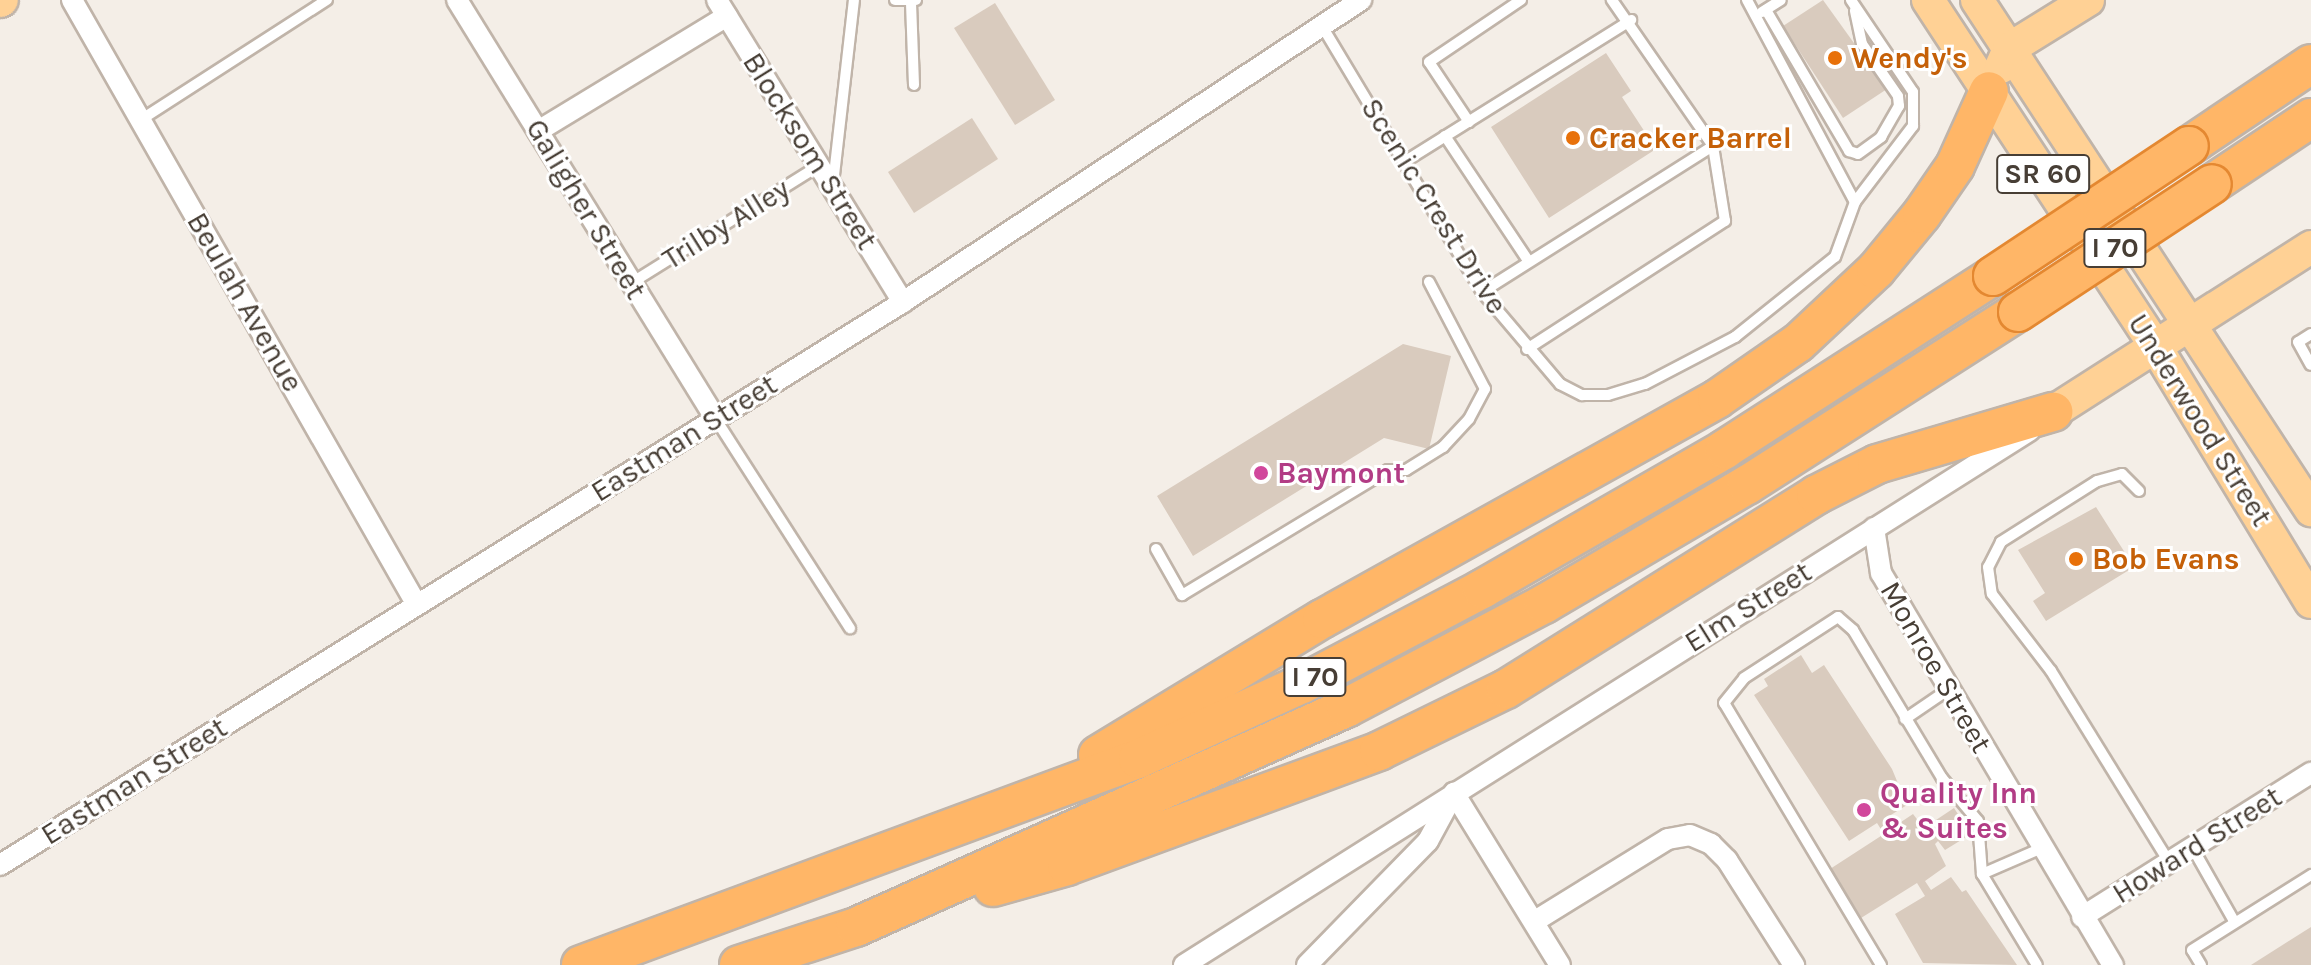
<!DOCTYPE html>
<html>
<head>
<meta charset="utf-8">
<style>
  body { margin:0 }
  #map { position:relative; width:2311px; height:965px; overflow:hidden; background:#f4eee7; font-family:Karla,sans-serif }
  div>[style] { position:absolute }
  .building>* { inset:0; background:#d9cbbe }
  .roads { filter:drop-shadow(2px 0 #c0b4a9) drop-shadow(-2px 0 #c0b4a9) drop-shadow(0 2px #c0b4a9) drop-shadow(0 -2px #c0b4a9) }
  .service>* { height:10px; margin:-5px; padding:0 5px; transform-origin:5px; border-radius:5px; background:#fff }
  .minor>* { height:20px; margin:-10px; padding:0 10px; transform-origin:10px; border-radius:10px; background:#fff }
  .primary>* { height:32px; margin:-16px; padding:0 16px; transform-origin:16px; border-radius:16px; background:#ffd195 }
  .motorway>* { height:38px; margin:-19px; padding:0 19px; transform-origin:19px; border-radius:19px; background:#ffb667 }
  .bridges { filter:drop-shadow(2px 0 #e48831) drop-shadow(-2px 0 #e48831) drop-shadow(0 2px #e48831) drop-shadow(0 -2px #e48831) }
  .motorway-bridge>* { height:38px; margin:-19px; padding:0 19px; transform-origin:19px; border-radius:19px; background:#ffb667 }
  .dots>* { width:22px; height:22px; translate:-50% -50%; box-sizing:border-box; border:4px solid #fff; border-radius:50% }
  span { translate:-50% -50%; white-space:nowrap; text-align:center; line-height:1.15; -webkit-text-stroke:6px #fff; paint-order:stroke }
  .shield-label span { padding:2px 6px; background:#fff; border:2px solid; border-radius:6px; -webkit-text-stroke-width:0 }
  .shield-label { font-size:28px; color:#473e35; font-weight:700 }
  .food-label { font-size:30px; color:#c56008; font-weight:700 }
  .left { translate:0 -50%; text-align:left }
  .street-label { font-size:30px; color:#473e35 }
  .hotel-label { font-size:30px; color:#b23c85; font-weight:700 }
</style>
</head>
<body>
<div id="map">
  <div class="building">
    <div style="clip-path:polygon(1823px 0,1887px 89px,1843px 118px,1783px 26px)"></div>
    <div style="clip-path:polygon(995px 3px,1055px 100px,1015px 125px,954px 28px)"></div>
    <div style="clip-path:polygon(1606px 53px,1631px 91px,1622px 97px,1656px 149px,1549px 218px,1491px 127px)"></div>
    <div style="clip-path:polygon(972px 118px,998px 159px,914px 213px,888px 172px)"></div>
    <div style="clip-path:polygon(1403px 344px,1451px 356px,1429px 449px,1384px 438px,1193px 556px,1157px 496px)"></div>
    <div style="clip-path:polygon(2096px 507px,2134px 567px,2046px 621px,2033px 601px,2045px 593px,2018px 550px)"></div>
    <div style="clip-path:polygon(1801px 655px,1812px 673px,1824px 665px,1892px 769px,1907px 805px,1886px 818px,1892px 828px,1913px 814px,1929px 835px,1934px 831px,1930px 824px,1954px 808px,1971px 834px,1945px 850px,1938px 841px,1935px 844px,1946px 866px,1925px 881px,1931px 890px,1951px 877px,1962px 892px,1966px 890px,2017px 965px,1923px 963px,1895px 914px,1925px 896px,1917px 883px,1861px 918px,1830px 869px,1884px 834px,1877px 823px,1849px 841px,1754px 695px,1768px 686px,1764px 679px)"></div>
    <div style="clip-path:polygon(2311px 927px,2311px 965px,2251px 965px)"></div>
  </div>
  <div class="roads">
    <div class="service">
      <div style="left:895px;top:0;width:21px"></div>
      <div style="left:1747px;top:0;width:229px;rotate:61.9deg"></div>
      <div style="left:911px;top:3px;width:82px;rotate:87.9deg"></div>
      <div style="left:1766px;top:10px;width:164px;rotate:59.5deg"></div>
      <div style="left:1849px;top:151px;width:9px;rotate:18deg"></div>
      <div style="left:1858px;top:154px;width:29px;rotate:-36deg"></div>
      <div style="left:1881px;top:137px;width:36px;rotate:-60deg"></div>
      <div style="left:1899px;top:106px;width:10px;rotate:-96deg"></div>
      <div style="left:1898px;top:96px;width:63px;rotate:-124.7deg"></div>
      <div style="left:1862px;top:44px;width:34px;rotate:-102deg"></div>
      <div style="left:1762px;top:12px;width:22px;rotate:-32deg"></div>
      <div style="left:1322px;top:26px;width:310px;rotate:59deg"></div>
      <div style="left:1482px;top:292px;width:121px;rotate:49.7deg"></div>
      <div style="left:1560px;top:384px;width:25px;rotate:27deg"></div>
      <div style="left:1582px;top:395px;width:26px"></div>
      <div style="left:1608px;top:395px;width:39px;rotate:-17deg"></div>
      <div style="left:1645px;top:384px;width:102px;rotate:-27.6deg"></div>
      <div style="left:1735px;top:337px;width:128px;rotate:-38.7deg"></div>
      <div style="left:1835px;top:257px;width:59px;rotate:-70deg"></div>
      <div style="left:1855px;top:202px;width:96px;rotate:-52.7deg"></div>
      <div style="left:1913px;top:126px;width:34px;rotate:-90deg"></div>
      <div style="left:1913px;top:92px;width:111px;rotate:-124deg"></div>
      <div style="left:142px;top:119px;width:220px;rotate:-32.8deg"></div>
      <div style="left:1469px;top:122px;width:72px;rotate:-123.7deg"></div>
      <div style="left:1429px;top:62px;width:111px;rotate:-34deg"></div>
      <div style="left:1445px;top:136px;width:151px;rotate:56.3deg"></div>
      <div style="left:1404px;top:162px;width:268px;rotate:-32deg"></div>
      <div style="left:833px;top:184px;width:185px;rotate:-83.5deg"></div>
      <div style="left:631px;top:283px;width:223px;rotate:-32deg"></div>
      <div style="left:1482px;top:292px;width:273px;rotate:-32.3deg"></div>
      <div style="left:2311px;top:334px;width:15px;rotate:148deg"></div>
      <div style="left:2298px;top:342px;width:26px;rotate:61deg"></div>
      <div style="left:1527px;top:349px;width:236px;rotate:-32.9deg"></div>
      <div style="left:1725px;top:221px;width:76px;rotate:-99.1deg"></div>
      <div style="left:1713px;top:146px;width:178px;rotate:-124.7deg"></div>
      <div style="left:715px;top:418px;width:250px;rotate:57.3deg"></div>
      <div style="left:2139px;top:491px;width:24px;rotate:-135deg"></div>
      <div style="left:2122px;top:474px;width:26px;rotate:164deg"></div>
      <div style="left:2097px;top:481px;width:114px;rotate:147.6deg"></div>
      <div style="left:2001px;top:542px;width:28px;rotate:117deg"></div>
      <div style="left:1988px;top:567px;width:27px;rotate:82deg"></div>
      <div style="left:1992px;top:594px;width:97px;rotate:52.5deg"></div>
      <div style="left:2051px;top:671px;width:225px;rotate:58.3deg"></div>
      <div style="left:1156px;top:549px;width:53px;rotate:60.5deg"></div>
      <div style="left:1182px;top:595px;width:241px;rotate:-31.2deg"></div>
      <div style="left:1388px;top:470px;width:18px"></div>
      <div style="left:1406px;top:470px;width:44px;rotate:-31.9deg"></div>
      <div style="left:1443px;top:447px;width:38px;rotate:-47deg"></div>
      <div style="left:1469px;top:419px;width:34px;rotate:-62deg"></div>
      <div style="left:1485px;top:389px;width:121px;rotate:-117.6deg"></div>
      <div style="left:1905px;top:719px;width:53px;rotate:-34.3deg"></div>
      <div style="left:2192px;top:847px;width:85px;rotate:60.4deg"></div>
      <div style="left:1982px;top:874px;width:65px;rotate:-23.4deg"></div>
      <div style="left:1881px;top:965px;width:305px;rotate:-120.9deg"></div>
      <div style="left:1724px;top:703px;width:32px;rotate:-51deg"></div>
      <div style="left:1744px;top:678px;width:112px;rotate:-33deg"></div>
      <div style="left:1838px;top:617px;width:20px;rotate:41deg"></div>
      <div style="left:1853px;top:630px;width:173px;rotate:59deg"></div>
      <div style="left:1942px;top:778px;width:56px;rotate:50.1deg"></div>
      <div style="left:1978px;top:821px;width:53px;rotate:85.7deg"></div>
      <div style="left:1982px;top:874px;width:106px;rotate:58.9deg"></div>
      <div style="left:2201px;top:965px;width:17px;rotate:-121deg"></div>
      <div style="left:2192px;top:950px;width:141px;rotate:-32.2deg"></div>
    </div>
    <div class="minor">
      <div style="left:72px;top:0;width:696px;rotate:60.31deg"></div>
      <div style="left:457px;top:0;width:491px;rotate:58.3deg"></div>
      <div style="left:717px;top:0;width:355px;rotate:58.4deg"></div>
      <div style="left:538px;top:131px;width:221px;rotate:-31.3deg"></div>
      <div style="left:1874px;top:528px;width:46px;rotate:81.2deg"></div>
      <div style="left:1881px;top:573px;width:456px;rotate:59.4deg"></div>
      <div style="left:0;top:865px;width:1064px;rotate:-31.94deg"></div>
      <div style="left:903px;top:302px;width:549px;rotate:-33.4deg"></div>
      <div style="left:2082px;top:917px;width:271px;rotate:-32.2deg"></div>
      <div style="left:1535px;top:921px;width:156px;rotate:-31.7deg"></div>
      <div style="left:1668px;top:839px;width:22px;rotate:-10deg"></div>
      <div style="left:1690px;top:835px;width:23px;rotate:23deg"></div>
      <div style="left:1711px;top:844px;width:23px;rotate:45deg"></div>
      <div style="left:1727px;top:860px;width:125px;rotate:57.5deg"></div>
      <div style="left:1184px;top:965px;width:1000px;rotate:-32.29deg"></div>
      <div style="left:1307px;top:965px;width:173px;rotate:-45.7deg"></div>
      <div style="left:1428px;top:841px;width:55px;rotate:-61.6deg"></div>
      <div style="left:1454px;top:793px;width:202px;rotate:58.4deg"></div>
    </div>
    <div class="primary">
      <div style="left:1928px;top:0;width:417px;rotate:56.7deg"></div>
      <div style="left:2157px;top:349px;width:296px;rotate:58.7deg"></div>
      <div style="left:1977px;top:0;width:610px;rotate:56.78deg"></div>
      <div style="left:0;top:1px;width:2px;rotate:-27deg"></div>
      <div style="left:2001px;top:67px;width:20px;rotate:-66deg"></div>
      <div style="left:2009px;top:49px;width:93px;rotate:-31.8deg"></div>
      <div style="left:2053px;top:412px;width:306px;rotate:-32.6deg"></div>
    </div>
    <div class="motorway">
      <div style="left:2189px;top:146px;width:147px;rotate:-33.9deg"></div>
      <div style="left:2212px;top:184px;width:119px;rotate:-33.7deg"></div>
      <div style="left:1098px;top:755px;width:262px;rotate:-31.3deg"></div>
      <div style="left:1322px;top:619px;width:452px;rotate:-29.1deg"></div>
      <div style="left:1717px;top:399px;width:98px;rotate:-34.7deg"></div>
      <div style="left:1798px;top:343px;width:107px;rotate:-43.1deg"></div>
      <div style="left:1876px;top:270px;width:72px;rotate:-50.6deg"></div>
      <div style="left:1922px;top:214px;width:58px;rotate:-55.5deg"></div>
      <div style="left:1955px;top:166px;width:82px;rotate:-65.6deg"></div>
      <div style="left:993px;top:887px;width:77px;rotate:-15.8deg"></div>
      <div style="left:1067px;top:866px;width:333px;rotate:-20.2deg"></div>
      <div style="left:1379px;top:751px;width:141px;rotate:-26deg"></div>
      <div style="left:1506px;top:689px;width:366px;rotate:-32deg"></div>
      <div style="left:1816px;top:495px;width:68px;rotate:-26.9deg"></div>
      <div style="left:1877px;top:464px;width:184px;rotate:-16.5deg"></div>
      <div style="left:581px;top:965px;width:594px;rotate:-20.3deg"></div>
      <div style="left:1138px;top:759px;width:180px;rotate:-24.6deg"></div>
      <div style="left:1302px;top:684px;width:204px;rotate:-27.8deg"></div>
      <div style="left:1482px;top:589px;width:280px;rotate:-29.9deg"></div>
      <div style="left:1725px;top:449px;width:319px;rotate:-32.8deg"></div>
      <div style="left:739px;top:965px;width:123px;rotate:-18deg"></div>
      <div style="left:856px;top:927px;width:537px;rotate:-24.08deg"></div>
      <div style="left:1346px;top:708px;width:224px;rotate:-27.7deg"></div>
      <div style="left:1544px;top:604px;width:235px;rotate:-30.4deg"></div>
      <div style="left:1747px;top:485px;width:322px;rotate:-32.6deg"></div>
    </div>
  </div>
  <div class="bridges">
    <div class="motorway-bridge">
      <div style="left:1993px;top:276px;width:235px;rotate:-33.6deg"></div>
      <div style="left:2018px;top:312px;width:232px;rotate:-33.4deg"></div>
    </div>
  </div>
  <div class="dots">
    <div style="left:1835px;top:58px;background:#e8710a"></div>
    <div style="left:1573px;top:138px;background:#e8710a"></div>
    <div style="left:1261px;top:473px;background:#d1479c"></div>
    <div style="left:2076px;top:559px;background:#e8710a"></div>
    <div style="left:1864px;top:810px;background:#d1479c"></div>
  </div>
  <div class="shield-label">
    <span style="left:2043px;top:174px">SR 60</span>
    <span style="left:2115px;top:248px">I 70</span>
    <span style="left:1315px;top:677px">I 70</span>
  </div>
  <div class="food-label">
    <span class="left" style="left:1851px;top:58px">Wendy's</span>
    <span class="left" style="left:1589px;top:138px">Cracker Barrel</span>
    <span class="left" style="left:2092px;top:559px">Bob Evans</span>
  </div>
  <div class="street-label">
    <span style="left:810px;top:151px;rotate:58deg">Blocksom Street</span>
    <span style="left:1434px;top:206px;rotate:58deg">Scenic Crest Drive</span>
    <span style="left:586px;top:209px;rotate:59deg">Galigher Street</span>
    <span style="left:726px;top:224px;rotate:-32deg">Trilby Alley</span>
    <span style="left:245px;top:302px;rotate:60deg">Beulah Avenue</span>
    <span style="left:2200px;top:420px;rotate:58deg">Underwood Street</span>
    <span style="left:684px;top:438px;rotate:-32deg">Eastman Street</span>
    <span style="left:1748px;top:607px;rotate:-32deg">Elm Street</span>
    <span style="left:1936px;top:667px;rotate:60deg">Monroe Street</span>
    <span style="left:134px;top:781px;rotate:-32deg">Eastman Street</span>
    <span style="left:2197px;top:845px;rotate:-32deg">Howard Street</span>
  </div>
  <div class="hotel-label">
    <span class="left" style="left:1277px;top:473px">Baymont</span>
    <span class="left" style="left:1880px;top:810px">Quality Inn<br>&amp; Suites</span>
  </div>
</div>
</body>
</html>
